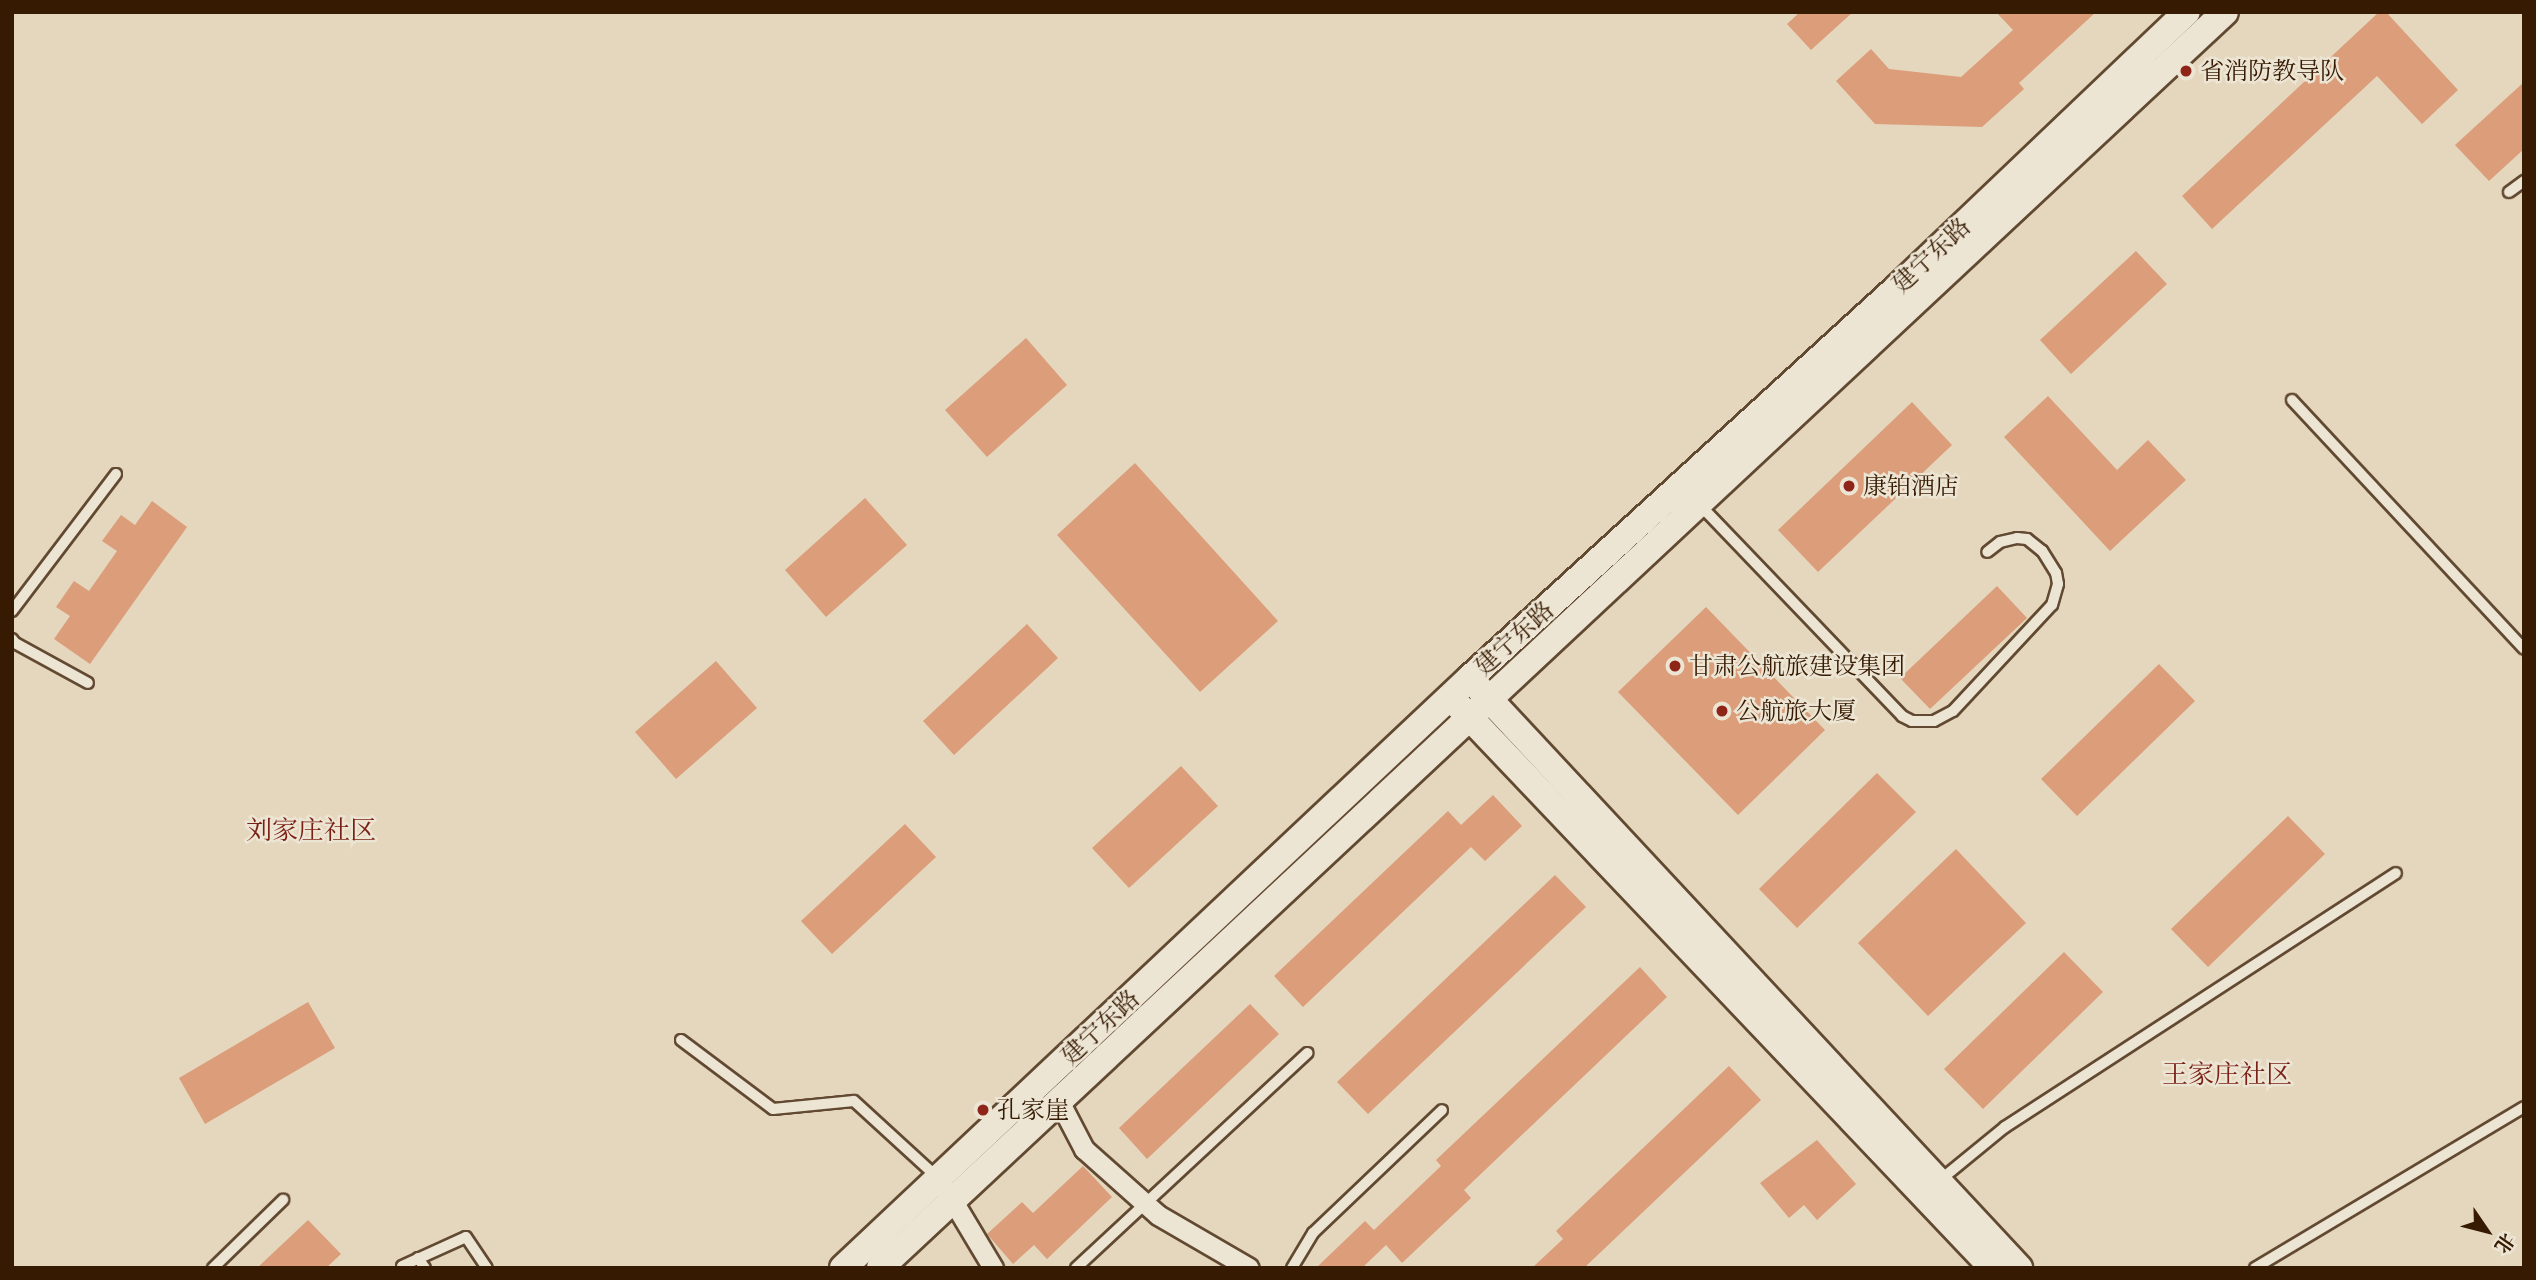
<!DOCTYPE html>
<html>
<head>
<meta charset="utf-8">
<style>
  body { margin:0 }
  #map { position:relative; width:2536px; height:1280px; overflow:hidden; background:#e4d7bd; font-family:"Libre Caslon Text","Noto Serif SC",serif }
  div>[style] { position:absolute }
  .building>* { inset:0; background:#db9d7a }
  .roads { filter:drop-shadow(2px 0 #624931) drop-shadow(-2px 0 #624931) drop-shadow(0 2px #624931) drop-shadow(0 -2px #624931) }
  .lane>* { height:10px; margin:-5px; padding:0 5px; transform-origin:5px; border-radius:5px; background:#ede5d4 }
  .street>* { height:19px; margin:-9.5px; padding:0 9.5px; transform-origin:9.5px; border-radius:9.5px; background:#ede5d4 }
  .secondary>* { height:26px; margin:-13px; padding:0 13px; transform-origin:13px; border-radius:13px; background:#ede5d4 }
  .dots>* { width:19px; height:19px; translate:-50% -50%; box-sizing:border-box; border:4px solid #ede5d4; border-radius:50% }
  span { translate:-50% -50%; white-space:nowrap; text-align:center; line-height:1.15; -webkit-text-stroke:5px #ede5d4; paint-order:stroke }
  .poi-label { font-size:24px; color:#361a02 }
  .left { translate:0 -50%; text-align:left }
  .street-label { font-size:24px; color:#361a02 }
  .neighbourhood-label { font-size:26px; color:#7a1f14 }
  .frame { position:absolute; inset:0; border:14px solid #361a02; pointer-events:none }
  .north { position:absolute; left:2452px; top:1196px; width:70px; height:70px; -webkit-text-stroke:5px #ede5d4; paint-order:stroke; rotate:125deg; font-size:19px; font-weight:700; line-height:28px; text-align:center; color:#361a02 }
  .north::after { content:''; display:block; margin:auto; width:24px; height:32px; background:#361a02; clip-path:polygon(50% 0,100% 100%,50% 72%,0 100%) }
</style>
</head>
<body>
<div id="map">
  <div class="building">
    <div style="clip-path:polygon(1800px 12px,1853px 12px,1811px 50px,1787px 24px)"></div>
    <div style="clip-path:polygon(1996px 12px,2096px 12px,2019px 83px,2024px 89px,1982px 127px,1875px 124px,1836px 81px,1871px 49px,1889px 69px,1961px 77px,2013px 30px)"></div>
    <div style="clip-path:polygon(2379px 12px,2386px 12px,2458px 90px,2422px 124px,2377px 76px,2212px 229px,2182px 196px)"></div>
    <div style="clip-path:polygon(2524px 82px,2524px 149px,2489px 181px,2455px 145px)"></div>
    <div style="clip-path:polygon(2136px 251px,2167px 284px,2071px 374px,2040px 340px)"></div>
    <div style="clip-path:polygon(1026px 338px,1067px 385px,987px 457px,945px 410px)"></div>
    <div style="clip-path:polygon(2048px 396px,2117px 470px,2148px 440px,2186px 480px,2110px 551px,2004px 437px)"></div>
    <div style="clip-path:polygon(1912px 402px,1952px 445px,1818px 572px,1778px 530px)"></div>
    <div style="clip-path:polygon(1135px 463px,1278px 621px,1200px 692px,1057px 535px)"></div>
    <div style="clip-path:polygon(865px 498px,907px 545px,826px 617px,785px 570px)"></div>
    <div style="clip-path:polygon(152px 501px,187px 527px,90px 664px,54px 639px,70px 616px,56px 607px,74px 581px,89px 591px,117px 551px,102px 541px,121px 515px,135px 525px)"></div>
    <div style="clip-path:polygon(1997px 586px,2027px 618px,1930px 709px,1900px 678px)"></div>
    <div style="clip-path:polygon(1706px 607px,1825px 730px,1738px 815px,1618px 692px)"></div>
    <div style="clip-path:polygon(1027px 624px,1058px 658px,954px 755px,923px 721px)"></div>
    <div style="clip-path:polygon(716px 661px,757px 708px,676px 779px,635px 732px)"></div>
    <div style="clip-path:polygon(2159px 664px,2195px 701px,2077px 816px,2041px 779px)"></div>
    <div style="clip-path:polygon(1181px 766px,1218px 806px,1129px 888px,1092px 848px)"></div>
    <div style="clip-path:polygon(1877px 773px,1916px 812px,1797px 928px,1759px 889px)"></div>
    <div style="clip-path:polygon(1493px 795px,1522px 826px,1485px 861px,1471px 847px,1303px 1007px,1274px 976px,1448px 811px,1461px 825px)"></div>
    <div style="clip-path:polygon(2288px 816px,2325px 854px,2208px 967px,2171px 929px)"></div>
    <div style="clip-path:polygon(905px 824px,936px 857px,832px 954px,801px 921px)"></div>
    <div style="clip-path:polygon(1956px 849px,2026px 923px,1928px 1016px,1858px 943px)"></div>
    <div style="clip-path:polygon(1555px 875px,1586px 907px,1368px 1114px,1337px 1082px)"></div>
    <div style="clip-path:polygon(2064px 952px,2103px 992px,1983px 1109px,1944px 1069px)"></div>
    <div style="clip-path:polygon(1640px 967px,1667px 997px,1464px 1190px,1471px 1198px,1402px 1263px,1386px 1245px,1362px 1268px,1316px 1268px,1365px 1221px,1374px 1230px,1441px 1166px,1436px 1160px)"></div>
    <div style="clip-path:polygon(308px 1002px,335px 1048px,205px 1124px,179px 1078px)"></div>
    <div style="clip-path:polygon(1250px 1004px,1279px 1034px,1147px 1159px,1119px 1128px)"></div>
    <div style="clip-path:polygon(1729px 1066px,1761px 1100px,1584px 1268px,1532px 1268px,1563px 1239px,1556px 1231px)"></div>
    <div style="clip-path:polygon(1817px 1140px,1856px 1184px,1817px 1220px,1804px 1205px,1789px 1218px,1760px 1183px)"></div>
    <div style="clip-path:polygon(1083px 1166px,1112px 1197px,1047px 1259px,1034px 1245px,1013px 1264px,987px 1234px,1022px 1202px,1033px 1213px)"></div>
    <div style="clip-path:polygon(308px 1220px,341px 1254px,326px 1268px,257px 1268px)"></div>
  </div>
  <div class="roads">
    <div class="lane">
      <div style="left:2509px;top:192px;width:19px;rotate:-36deg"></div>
      <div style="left:2292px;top:400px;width:340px;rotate:47deg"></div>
      <div style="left:1699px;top:504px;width:294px;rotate:46.2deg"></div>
      <div style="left:1902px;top:716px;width:11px;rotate:27deg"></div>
      <div style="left:1912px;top:721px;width:22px"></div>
      <div style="left:1934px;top:721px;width:21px;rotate:-28deg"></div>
      <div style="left:1953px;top:711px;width:145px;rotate:-47deg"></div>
      <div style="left:2052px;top:605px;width:22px;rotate:-74deg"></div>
      <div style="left:2058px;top:584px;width:11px;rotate:-100deg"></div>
      <div style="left:2056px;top:573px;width:26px;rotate:-122deg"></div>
      <div style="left:2042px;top:551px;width:19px;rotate:-141deg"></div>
      <div style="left:2027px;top:539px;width:10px;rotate:-174deg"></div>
      <div style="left:2017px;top:538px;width:17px;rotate:167deg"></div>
      <div style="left:2000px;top:542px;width:16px;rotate:142deg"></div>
      <div style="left:12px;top:611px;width:172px;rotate:-52.8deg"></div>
      <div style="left:12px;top:639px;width:5px;rotate:53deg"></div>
      <div style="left:15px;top:643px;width:83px;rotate:28.7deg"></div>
      <div style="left:681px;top:1040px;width:115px;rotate:36.9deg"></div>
      <div style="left:773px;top:1109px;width:81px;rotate:-5.6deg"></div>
      <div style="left:854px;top:1101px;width:114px;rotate:42.5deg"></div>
      <div style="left:1939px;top:1181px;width:85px;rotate:-39.3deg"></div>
      <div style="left:2005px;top:1127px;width:466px;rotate:-33deg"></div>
      <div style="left:418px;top:1258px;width:12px;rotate:55deg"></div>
      <div style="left:402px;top:1266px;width:70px;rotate:-24.4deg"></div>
      <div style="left:466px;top:1237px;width:37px;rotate:56deg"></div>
      <div style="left:213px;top:1268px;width:98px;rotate:-44.2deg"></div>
      <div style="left:1076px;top:1268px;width:316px;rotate:-42.9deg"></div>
      <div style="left:1292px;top:1268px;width:41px;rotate:-59deg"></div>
      <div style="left:1313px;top:1233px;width:178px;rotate:-43.6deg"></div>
      <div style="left:2255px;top:1268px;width:313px;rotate:-30.9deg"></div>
    </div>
    <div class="street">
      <div style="left:1060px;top:1103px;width:52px;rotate:62.4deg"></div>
      <div style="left:1084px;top:1149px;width:99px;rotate:41.7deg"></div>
      <div style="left:1158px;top:1215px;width:105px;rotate:30.2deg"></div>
      <div style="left:947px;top:1191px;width:90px;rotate:59.1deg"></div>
    </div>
    <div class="secondary">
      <div style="left:1476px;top:685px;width:797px;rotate:47.03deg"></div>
      <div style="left:1456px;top:703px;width:779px;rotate:46.46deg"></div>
      <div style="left:843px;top:1268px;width:861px;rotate:-43.26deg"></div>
      <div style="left:1470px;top:678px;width:578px;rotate:-42.41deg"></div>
      <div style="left:1897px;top:288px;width:400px;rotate:-43.6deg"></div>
      <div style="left:880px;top:1268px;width:1840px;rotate:-43.04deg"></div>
    </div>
  </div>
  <div class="dots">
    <div style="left:2186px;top:71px;background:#8f2418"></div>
    <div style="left:1849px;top:486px;background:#8f2418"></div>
    <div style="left:1675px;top:666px;background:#8f2418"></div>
    <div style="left:1722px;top:711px;background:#8f2418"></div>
    <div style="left:983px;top:1110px;background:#8f2418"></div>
  </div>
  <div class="poi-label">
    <span class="left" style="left:2200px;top:71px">省消防教导队</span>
    <span class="left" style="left:1863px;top:486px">康铂酒店</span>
    <span class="left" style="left:1689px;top:666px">甘肃公航旅建设集团</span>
    <span class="left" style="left:1736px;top:711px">公航旅大厦</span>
    <span class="left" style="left:997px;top:1110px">孔家崖</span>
  </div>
  <div class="street-label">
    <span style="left:1931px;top:255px;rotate:-43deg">建宁东路</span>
    <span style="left:1514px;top:638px;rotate:-42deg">建宁东路</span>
    <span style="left:1100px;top:1027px;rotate:-43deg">建宁东路</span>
  </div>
  <div class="neighbourhood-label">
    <span style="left:311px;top:831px">刘家庄社区</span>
    <span style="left:2227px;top:1075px">王家庄社区</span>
  </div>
  <div class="frame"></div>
  <div class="north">北</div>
</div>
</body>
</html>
